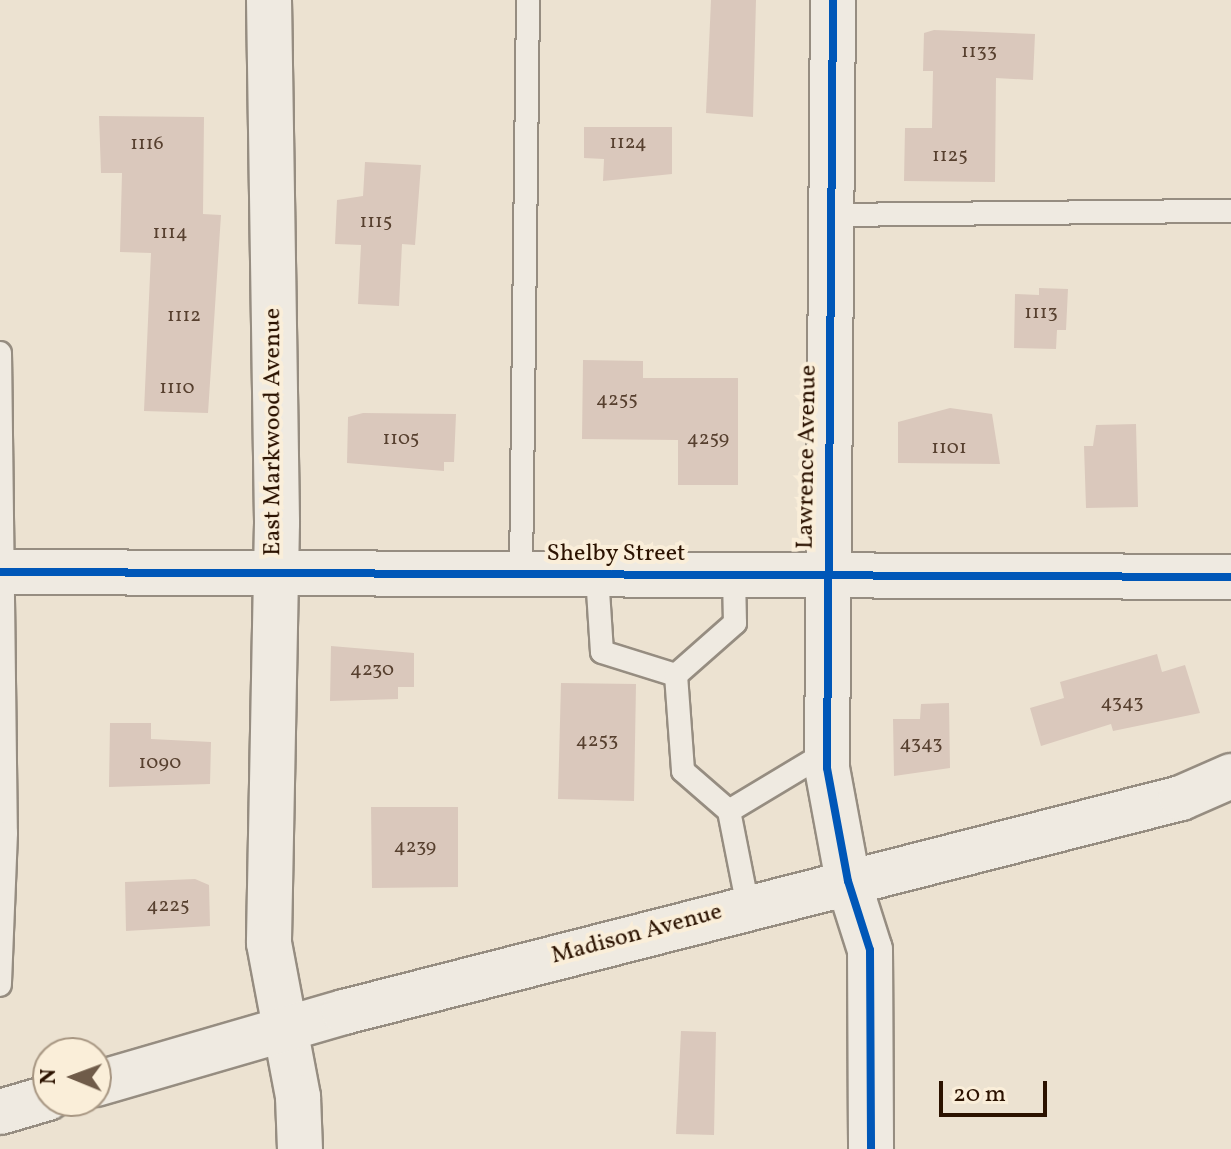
<!DOCTYPE html>
<html>
<head>
<meta charset="utf-8">
<style>
  body { margin:0 }
  #map { position:relative; width:1231px; height:1149px; overflow:hidden; background:#ece2d1; font-family:Vollkorn,serif }
  div>[style] { position:absolute }
  .building>* { inset:0; background:#dac8bc }
  .roads { filter:drop-shadow(2px 0 #968d81) drop-shadow(-2px 0 #968d81) drop-shadow(0 2px #968d81) drop-shadow(0 -2px #968d81) }
  .service>* { height:22px; margin:-11px; padding:0 11px; transform-origin:11px; border-radius:11px; background:#efeae1 }
  .minor>* { height:44px; margin:-22px; padding:0 22px; transform-origin:22px; border-radius:22px; background:#efeae1 }
  .secondary>* { height:44px; margin:-22px; padding:0 22px; transform-origin:22px; border-radius:22px; background:#efeae1 }
  .cycleway>* { height:8px; margin:-4px; padding:0 4px; transform-origin:4px; border-radius:4px; background:#0057b8 }
  span { translate:-50% -50%; white-space:nowrap; text-align:center; line-height:1.15; -webkit-text-stroke:8px #faeed9; paint-order:stroke }
  .number-label { font-size:20px; color:#57402f }
  .number-label span { -webkit-text-stroke-width:0 }
  .street-label { font-size:24px; color:#2b1200 }
  .north { position:absolute; left:32px; top:1037px; width:80px; height:80px; box-sizing:border-box; background:#faeed9; border:2px solid #a79682; border-radius:50%; rotate:271deg; font-size:22px; font-weight:700; line-height:32px; text-align:center; color:#2b1200 }
  .north::after { content:''; display:block; margin:auto; width:28px; height:36px; background:#6f5b49; clip-path:polygon(50% 0,100% 100%,50% 72%,0 100%) }
  .scale { position:absolute; left:939px; top:1081px; width:108px; height:36px; box-sizing:border-box; border:4px solid #2b1200; border-top:0; padding-left:10px; font-size:24px; line-height:28px; white-space:nowrap; color:#2b1200; -webkit-text-stroke:6px #faeed9; paint-order:stroke }
</style>
</head>
<body>
<div id="map">
  <div class="building">
    <div style="clip-path:polygon(711px 0,756px 0,753px 117px,706px 113px)"></div>
    <div style="clip-path:polygon(934px 30px,1035px 34px,1033px 80px,996px 78px,995px 182px,904px 181px,905px 128px,932px 128px,933px 71px,923px 71px,924px 33px)"></div>
    <div style="clip-path:polygon(99px 116px,204px 117px,203px 214px,221px 215px,208px 413px,144px 411px,151px 253px,120px 252px,122px 173px,101px 173px)"></div>
    <div style="clip-path:polygon(584px 127px,672px 127px,672px 174px,603px 181px,604px 159px,584px 158px)"></div>
    <div style="clip-path:polygon(365px 162px,421px 165px,415px 245px,402px 244px,399px 306px,358px 304px,361px 245px,335px 244px,337px 200px,363px 196px)"></div>
    <div style="clip-path:polygon(1039px 288px,1068px 289px,1066px 330px,1057px 330px,1056px 349px,1014px 348px,1015px 294px,1039px 295px)"></div>
    <div style="clip-path:polygon(583px 360px,643px 361px,643px 378px,738px 378px,738px 485px,678px 485px,678px 440px,582px 439px)"></div>
    <div style="clip-path:polygon(950px 408px,992px 414px,1000px 464px,898px 463px,898px 422px)"></div>
    <div style="clip-path:polygon(363px 413px,456px 414px,454px 462px,444px 462px,444px 471px,347px 463px,348px 417px)"></div>
    <div style="clip-path:polygon(1136px 424px,1138px 507px,1086px 508px,1084px 446px,1093px 446px,1096px 425px)"></div>
    <div style="clip-path:polygon(331px 646px,414px 653px,414px 687px,398px 687px,398px 699px,330px 701px)"></div>
    <div style="clip-path:polygon(1157px 654px,1162px 672px,1185px 665px,1200px 713px,1113px 731px,1111px 724px,1041px 746px,1030px 708px,1064px 698px,1060px 682px)"></div>
    <div style="clip-path:polygon(561px 683px,636px 684px,634px 801px,558px 799px)"></div>
    <div style="clip-path:polygon(949px 703px,950px 768px,894px 776px,893px 719px,920px 719px,921px 704px)"></div>
    <div style="clip-path:polygon(110px 723px,151px 723px,151px 739px,211px 742px,210px 784px,109px 787px)"></div>
    <div style="clip-path:polygon(371px 807px,458px 807px,458px 887px,372px 888px)"></div>
    <div style="clip-path:polygon(195px 879px,209px 885px,210px 926px,126px 931px,125px 882px)"></div>
    <div style="clip-path:polygon(681px 1031px,716px 1032px,714px 1135px,676px 1134px)"></div>
  </div>
  <div class="roads">
    <div class="service">
      <div style="left:831px;top:215px;width:400px;rotate:-0.6deg"></div>
      <div style="left:0;top:353px;width:480px;rotate:89.3deg"></div>
      <div style="left:6px;top:833px;width:152px;rotate:92.3deg"></div>
      <div style="left:521px;top:574px;width:574px;rotate:-89.3deg"></div>
      <div style="left:597px;top:575px;width:77px;rotate:86.3deg"></div>
      <div style="left:602px;top:652px;width:77px;rotate:17.3deg"></div>
      <div style="left:734px;top:576px;width:47px;rotate:88.8deg"></div>
      <div style="left:735px;top:623px;width:79px;rotate:138.6deg"></div>
      <div style="left:676px;top:675px;width:96px;rotate:85.8deg"></div>
      <div style="left:683px;top:771px;width:61px;rotate:41deg"></div>
      <div style="left:729px;top:811px;width:98px;rotate:78.8deg"></div>
      <div style="left:729px;top:811px;width:114px;rotate:-31deg"></div>
    </div>
    <div class="minor">
      <div style="left:269px;top:0;width:523px;rotate:89.12deg"></div>
      <div style="left:277px;top:523px;width:420px;rotate:91.1deg"></div>
      <div style="left:269px;top:943px;width:157px;rotate:79.3deg"></div>
      <div style="left:298px;top:1097px;width:52px;rotate:87.8deg"></div>
      <div style="left:833px;top:0;width:768px;rotate:90.45deg"></div>
      <div style="left:827px;top:768px;width:115px;rotate:79.5deg"></div>
      <div style="left:848px;top:881px;width:72px;rotate:72.3deg"></div>
      <div style="left:870px;top:950px;width:199px;rotate:89.7deg"></div>
    </div>
    <div class="secondary">
      <div style="left:0;top:572px;width:1231px;rotate:0.23deg"></div>
      <div style="left:96px;top:1084px;width:258px;rotate:-16.2deg"></div>
      <div style="left:344px;top:1012px;width:864px;rotate:-14.34deg"></div>
      <div style="left:1181px;top:798px;width:55px;rotate:-23.7deg"></div>
      <div style="left:0;top:1112px;width:50px;rotate:-16.3deg"></div>
    </div>
  </div>
  <div class="cycleway">
    <div style="left:833px;top:0;width:768px;rotate:90.45deg"></div>
    <div style="left:827px;top:768px;width:115px;rotate:79.5deg"></div>
    <div style="left:848px;top:881px;width:72px;rotate:72.3deg"></div>
    <div style="left:870px;top:950px;width:199px;rotate:89.7deg"></div>
    <div style="left:0;top:572px;width:1231px;rotate:0.23deg"></div>
  </div>
  <div class="number-label">
    <span style="left:979px;top:52px">1133</span>
    <span style="left:628px;top:143px">1124</span>
    <span style="left:147px;top:144px">1116</span>
    <span style="left:950px;top:156px">1125</span>
    <span style="left:376px;top:222px">1115</span>
    <span style="left:170px;top:233px">1114</span>
    <span style="left:1041px;top:313px">1113</span>
    <span style="left:184px;top:316px">1112</span>
    <span style="left:177px;top:388px">1110</span>
    <span style="left:617px;top:400px">4255</span>
    <span style="left:401px;top:439px">1105</span>
    <span style="left:708px;top:439px">4259</span>
    <span style="left:949px;top:448px">1101</span>
    <span style="left:372px;top:670px">4230</span>
    <span style="left:1122px;top:703px">4343</span>
    <span style="left:597px;top:741px">4253</span>
    <span style="left:921px;top:744px">4343</span>
    <span style="left:160px;top:763px">1090</span>
    <span style="left:415px;top:847px">4239</span>
    <span style="left:168px;top:906px">4225</span>
  </div>
  <div class="street-label">
    <span style="left:274px;top:432px;rotate:-90deg">East Markwood Avenue</span>
    <span style="left:808px;top:457px;rotate:-89deg">Lawrence Avenue</span>
    <span style="left:616px;top:555px">Shelby Street</span>
    <span style="left:637px;top:935px;rotate:-15deg">Madison Avenue</span>
  </div>
  <div class="north">N</div>
  <div class="scale">20 m</div>
</div>
</body>
</html>
